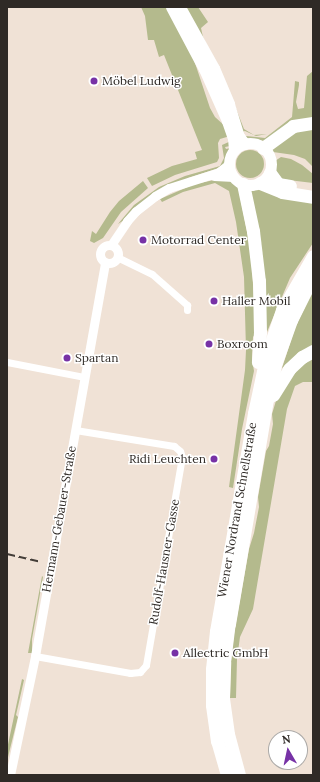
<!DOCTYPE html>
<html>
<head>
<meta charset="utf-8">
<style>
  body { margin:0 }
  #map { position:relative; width:320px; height:782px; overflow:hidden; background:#f0e2d6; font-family:Lora,serif }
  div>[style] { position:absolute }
  .green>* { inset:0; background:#b4ba8d }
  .round { border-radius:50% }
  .minor>* { height:7px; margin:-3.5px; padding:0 3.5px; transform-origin:3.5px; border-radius:3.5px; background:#fff }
  .tertiary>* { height:9px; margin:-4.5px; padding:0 4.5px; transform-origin:4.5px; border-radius:4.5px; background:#fff }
  .tertiary>.ring { margin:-4.5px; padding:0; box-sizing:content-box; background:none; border:9px solid #fff; border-radius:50% }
  .primary>* { height:11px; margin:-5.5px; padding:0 5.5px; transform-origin:5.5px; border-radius:5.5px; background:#fff }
  .primary>.ring { margin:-5.5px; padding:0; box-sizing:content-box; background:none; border:11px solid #fff; border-radius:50% }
  .motorway>* { height:13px; margin:-6.5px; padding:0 6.5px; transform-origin:6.5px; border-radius:6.5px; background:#fff }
  .rail>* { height:1.5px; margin-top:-0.75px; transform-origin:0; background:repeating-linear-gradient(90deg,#433d38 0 8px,transparent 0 12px) }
  .dots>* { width:11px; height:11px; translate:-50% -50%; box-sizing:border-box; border:2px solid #fff; border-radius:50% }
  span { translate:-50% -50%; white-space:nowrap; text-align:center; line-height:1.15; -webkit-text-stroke:3px #fff; paint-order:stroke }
  .poi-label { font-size:12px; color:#2f2a26 }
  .left { translate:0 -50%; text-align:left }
  .right { translate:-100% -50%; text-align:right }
  .street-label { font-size:12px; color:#2f2a26 }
  .frame { position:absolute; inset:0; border:8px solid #2f2a26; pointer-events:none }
  .north { position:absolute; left:268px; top:730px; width:40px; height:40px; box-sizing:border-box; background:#fff; border:1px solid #acaaa8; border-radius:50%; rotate:351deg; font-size:11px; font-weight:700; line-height:16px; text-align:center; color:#2f2a26 }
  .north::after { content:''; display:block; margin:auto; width:14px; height:18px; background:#7732a6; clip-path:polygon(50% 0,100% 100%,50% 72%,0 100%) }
</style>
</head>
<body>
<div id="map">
  <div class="green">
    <div style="clip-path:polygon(141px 7px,166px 7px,190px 48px,210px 108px,215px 117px,226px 127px,230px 136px,220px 139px,218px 143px,219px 158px,217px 162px,175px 175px,152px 186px,147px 178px,172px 166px,197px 159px,195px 152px,202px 150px,164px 55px,159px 57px,154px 40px,148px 40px,145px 16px)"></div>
    <div style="clip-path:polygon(184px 7px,198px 7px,208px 22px,201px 28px,203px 37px,233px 101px,244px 129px,254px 135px,267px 134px,256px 136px,245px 131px,241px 132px)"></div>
    <div style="clip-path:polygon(313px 71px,313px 118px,264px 141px,246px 138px,246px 136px,265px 138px,292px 117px,295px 81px,299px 82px,299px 85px,296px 102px,298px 109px,304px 108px,307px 76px)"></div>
    <div style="clip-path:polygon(313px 125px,313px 167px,305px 159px,294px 155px,273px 152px,271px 150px,288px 131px)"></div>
    <div style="clip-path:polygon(231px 141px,230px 146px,225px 147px,226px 149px,231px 148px,224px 164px,216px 169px,188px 178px,118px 224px,134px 205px,159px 187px,185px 176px,220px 166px,224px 158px,222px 145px)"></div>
    <div class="round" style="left:236px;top:150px;width:28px;height:28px"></div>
    <div style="clip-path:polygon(281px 157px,291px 159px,302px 165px,313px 174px,313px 183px,280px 179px,275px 169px,275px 161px)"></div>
    <div style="clip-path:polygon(224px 178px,232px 181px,238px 186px,251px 252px,256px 333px,253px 337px,252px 359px,254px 371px,242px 429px,233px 488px,229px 487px,245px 370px,246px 350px,244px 277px,236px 222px,229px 191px,215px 183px,183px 192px,162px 202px,160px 199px,190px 186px,190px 185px)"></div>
    <div style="clip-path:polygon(143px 181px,148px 188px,121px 212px,103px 238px,94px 243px,90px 241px,92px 231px,96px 234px,110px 212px,119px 201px)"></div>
    <div style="clip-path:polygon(258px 188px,313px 202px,313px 243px,290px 278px,264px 339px,249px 189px)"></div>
    <div style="clip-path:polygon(313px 290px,313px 348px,282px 368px,295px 328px)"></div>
    <div style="clip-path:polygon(313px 356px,313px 382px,303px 382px,295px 386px,287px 409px,253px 609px,240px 637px,237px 659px,236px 698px,230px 698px,231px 661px,234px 634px,249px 549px,254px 533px,259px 507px,258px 497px,266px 451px,269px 446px,273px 424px,272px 414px,278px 394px,290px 373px)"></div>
    <div style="clip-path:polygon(42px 576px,43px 577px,32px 639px,32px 653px,28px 653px)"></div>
    <div style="clip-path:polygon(22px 679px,24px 680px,16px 715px,18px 717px,7px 761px,7px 749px)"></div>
  </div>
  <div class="minor">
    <div style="left:117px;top:257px;width:39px;rotate:26deg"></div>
    <div style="left:152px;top:274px;width:47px;rotate:41.5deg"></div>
    <div style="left:187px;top:305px;width:5px;rotate:90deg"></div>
    <div style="left:7px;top:362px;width:78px;rotate:11deg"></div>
    <div style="left:35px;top:656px;width:97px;rotate:10.1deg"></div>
    <div style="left:130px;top:673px;width:10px;rotate:-6deg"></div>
    <div style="left:140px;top:672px;width:9px;rotate:-49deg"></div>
    <div style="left:146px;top:665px;width:211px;rotate:-80.2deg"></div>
    <div style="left:182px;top:457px;width:6px;rotate:-108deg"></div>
    <div style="left:180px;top:451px;width:8px;rotate:-140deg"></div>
    <div style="left:174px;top:446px;width:100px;rotate:-170.8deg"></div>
  </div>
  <div class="tertiary">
    <div style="left:214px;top:176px;width:20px;rotate:3deg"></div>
    <div style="left:111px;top:245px;width:29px;rotate:-56deg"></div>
    <div style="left:127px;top:221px;width:13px;rotate:-48deg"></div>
    <div style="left:136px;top:211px;width:24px;rotate:-38deg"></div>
    <div style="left:155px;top:196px;width:16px;rotate:-30deg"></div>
    <div style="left:169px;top:188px;width:52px;rotate:-17.7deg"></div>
    <div style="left:219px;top:172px;width:13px;rotate:-39deg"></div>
    <div class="ring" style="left:100px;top:245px;width:9px;height:9px"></div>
    <div style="left:10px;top:775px;width:122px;rotate:-78.1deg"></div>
    <div style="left:35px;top:656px;width:400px;rotate:-79.9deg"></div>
  </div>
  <div class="primary">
    <div style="left:171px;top:7px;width:70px;rotate:62deg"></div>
    <div style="left:204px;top:69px;width:57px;rotate:66.1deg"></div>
    <div style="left:227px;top:121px;width:18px;rotate:71deg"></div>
    <div style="left:233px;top:138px;width:12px;rotate:85deg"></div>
    <div style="left:180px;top:7px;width:70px;rotate:60.9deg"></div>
    <div style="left:214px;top:68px;width:39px;rotate:67deg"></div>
    <div style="left:229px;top:104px;width:34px;rotate:73deg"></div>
    <div style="left:239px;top:136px;width:10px;rotate:53deg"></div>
    <div class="ring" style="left:229px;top:143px;width:31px;height:31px"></div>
  </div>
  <div class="motorway">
    <div style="left:263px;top:148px;width:37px;rotate:-36deg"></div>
    <div style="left:293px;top:126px;width:20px;rotate:-9deg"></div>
    <div style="left:270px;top:173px;width:14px;rotate:54deg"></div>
    <div style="left:278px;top:184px;width:12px;rotate:9deg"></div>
    <div style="left:260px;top:183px;width:24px;rotate:22deg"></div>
    <div style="left:282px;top:192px;width:31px;rotate:9deg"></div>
    <div style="left:243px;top:184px;width:48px;rotate:78deg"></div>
    <div style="left:253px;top:231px;width:50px;rotate:83.2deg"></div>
    <div style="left:259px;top:281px;width:51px;rotate:88.9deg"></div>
    <div style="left:260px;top:332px;width:30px;rotate:94deg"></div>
    <div style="left:273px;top:395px;width:31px;rotate:-58deg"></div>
    <div style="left:289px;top:369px;width:18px;rotate:-43deg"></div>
    <div style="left:302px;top:357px;width:13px;rotate:-29deg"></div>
    <div style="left:227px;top:775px;width:35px;rotate:-106deg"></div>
    <div style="left:217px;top:741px;width:36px;rotate:-98deg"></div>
    <div style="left:212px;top:705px;width:36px;rotate:-90deg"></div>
    <div style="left:212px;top:669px;width:38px;rotate:-84deg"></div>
    <div style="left:216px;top:631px;width:221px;rotate:-80.1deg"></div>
    <div style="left:254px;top:413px;width:57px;rotate:-77.9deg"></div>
    <div style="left:266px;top:357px;width:50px;rotate:-71.2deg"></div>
    <div style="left:282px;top:310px;width:62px;rotate:-60.1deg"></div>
    <div style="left:239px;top:775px;width:42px;rotate:-105deg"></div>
    <div style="left:228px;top:734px;width:36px;rotate:-98deg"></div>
    <div style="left:223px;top:698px;width:36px;rotate:-88deg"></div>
    <div style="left:224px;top:662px;width:38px;rotate:-83deg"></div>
    <div style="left:229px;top:624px;width:227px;rotate:-80.4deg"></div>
    <div style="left:267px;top:400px;width:39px;rotate:-77deg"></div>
    <div style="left:276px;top:362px;width:45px;rotate:-70.3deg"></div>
    <div style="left:291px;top:320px;width:49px;rotate:-63.4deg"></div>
  </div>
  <div class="rail">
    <div style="left:7px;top:554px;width:32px;rotate:13deg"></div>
  </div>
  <div class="dots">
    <div style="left:94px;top:81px;background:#7732a6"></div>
    <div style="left:143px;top:240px;background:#7732a6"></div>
    <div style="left:214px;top:301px;background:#7732a6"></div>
    <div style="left:209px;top:344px;background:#7732a6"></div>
    <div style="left:67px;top:358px;background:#7732a6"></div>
    <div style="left:214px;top:459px;background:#7732a6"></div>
    <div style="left:175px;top:653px;background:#7732a6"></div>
  </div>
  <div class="poi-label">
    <span class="left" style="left:102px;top:81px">Möbel Ludwig</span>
    <span class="left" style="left:151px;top:240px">Motorrad Center</span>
    <span class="left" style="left:222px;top:301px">Haller Mobil</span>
    <span class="left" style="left:217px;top:344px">Boxroom</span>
    <span class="left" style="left:75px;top:358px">Spartan</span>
    <span class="right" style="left:206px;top:459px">Ridi Leuchten</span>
    <span class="left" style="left:183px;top:653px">Allectric GmbH</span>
  </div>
  <div class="street-label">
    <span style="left:237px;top:510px;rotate:-80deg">Wiener Nordrand Schnellstraße</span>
    <span style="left:59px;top:519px;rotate:-80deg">Hermann-Gebauer-Straße</span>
    <span style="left:164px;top:562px;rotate:-80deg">Rudolf-Hausner-Gasse</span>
  </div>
  <div class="frame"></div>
  <div class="north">N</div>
</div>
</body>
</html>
